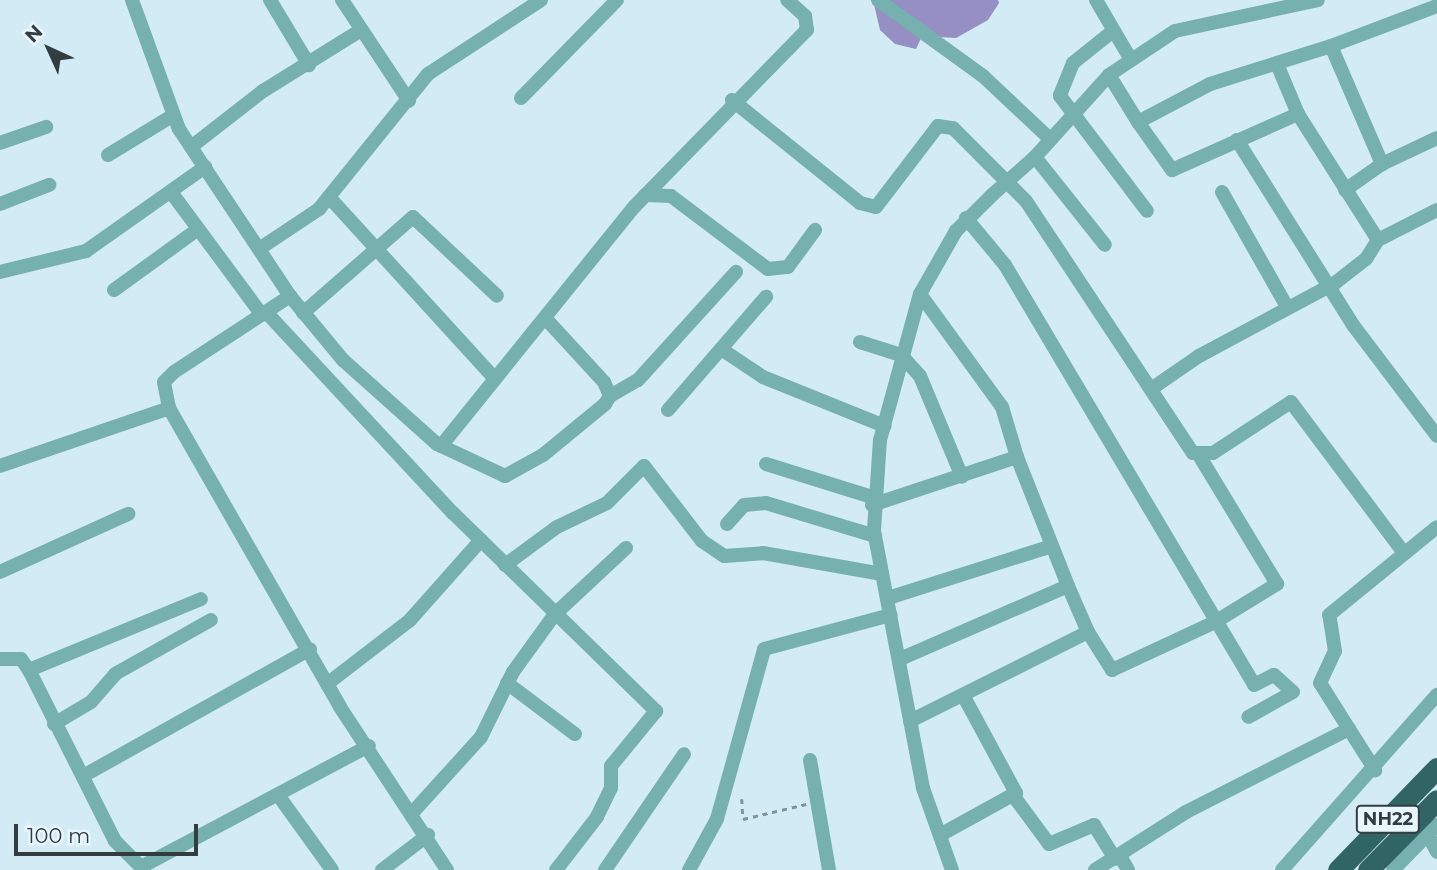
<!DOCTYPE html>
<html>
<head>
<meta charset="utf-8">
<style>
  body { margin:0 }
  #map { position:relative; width:1437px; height:870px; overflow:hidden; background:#d3ebf5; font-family:Montserrat,sans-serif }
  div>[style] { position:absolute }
  .water>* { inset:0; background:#958fc3 }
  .path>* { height:2.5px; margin-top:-1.25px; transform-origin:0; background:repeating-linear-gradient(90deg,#829299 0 5px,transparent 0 10px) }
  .minor>* { height:14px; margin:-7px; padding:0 7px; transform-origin:7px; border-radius:7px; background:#76b1b0 }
  .highway>* { height:21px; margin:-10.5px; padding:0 10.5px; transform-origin:10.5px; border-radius:10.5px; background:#316464 }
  span { translate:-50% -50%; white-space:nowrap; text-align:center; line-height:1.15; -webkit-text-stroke:6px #e8f6fd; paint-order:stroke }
  .shield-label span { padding:2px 5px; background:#e8f6fd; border:2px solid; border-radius:5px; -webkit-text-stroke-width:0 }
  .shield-label { font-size:18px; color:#333d41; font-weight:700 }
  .north { position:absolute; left:14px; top:14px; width:70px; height:70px; -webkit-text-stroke:5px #e8f6fd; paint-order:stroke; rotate:315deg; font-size:19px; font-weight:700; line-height:28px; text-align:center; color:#333d41 }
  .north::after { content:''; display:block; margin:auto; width:24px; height:32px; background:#333d41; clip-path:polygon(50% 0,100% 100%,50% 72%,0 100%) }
  .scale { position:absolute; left:14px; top:824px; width:184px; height:32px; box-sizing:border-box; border:4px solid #333d41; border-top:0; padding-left:9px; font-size:21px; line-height:24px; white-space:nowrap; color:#333d41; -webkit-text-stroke:5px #e8f6fd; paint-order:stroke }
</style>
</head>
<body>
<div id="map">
  <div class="water">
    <div style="clip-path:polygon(873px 0,998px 0,999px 3px,988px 20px,956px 38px,922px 36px,916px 49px,895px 44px,880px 30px)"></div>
  </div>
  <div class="path">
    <div style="left:742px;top:799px;width:20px;rotate:87deg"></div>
    <div style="left:743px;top:819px;width:65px;rotate:-13.4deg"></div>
  </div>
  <div class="minor">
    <div style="left:132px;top:0;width:137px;rotate:70deg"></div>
    <div style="left:179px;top:129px;width:201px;rotate:56.4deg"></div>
    <div style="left:290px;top:296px;width:83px;rotate:50.4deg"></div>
    <div style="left:343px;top:360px;width:126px;rotate:41.8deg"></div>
    <div style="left:437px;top:444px;width:75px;rotate:25.2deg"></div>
    <div style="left:505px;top:476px;width:43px;rotate:-28.9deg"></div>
    <div style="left:543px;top:455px;width:80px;rotate:-39.4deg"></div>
    <div style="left:605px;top:404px;width:9px;rotate:-58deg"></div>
    <div style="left:610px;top:396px;width:15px;rotate:-113deg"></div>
    <div style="left:604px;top:382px;width:86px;rotate:-132.6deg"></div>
    <div style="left:270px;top:0;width:76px;rotate:59deg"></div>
    <div style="left:342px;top:0;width:121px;rotate:56.4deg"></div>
    <div style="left:878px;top:0;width:130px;rotate:35.9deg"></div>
    <div style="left:983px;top:76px;width:92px;rotate:43.2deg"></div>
    <div style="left:1096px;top:0;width:69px;rotate:59.7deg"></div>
    <div style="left:1113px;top:31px;width:51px;rotate:141.3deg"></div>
    <div style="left:1073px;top:63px;width:35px;rotate:112deg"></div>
    <div style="left:1060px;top:96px;width:144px;rotate:52.9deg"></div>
    <div style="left:1331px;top:46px;width:113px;rotate:-20.7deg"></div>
    <div style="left:1277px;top:64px;width:54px;rotate:67.2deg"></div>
    <div style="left:1298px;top:114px;width:149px;rotate:57.6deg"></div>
    <div style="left:1378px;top:240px;width:66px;rotate:-27deg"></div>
    <div style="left:1109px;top:75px;width:79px;rotate:-33.7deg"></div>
    <div style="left:1175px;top:31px;width:146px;rotate:-12.2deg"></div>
    <div style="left:521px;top:98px;width:137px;rotate:-45.6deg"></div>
    <div style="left:732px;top:100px;width:164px;rotate:38.8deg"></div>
    <div style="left:860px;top:203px;width:16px;rotate:14deg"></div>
    <div style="left:876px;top:207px;width:102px;rotate:-52.6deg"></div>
    <div style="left:938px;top:126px;width:15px;rotate:8deg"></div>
    <div style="left:953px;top:128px;width:103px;rotate:45deg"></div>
    <div style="left:1026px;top:201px;width:302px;rotate:56.5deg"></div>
    <div style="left:1193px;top:453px;width:20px"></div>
    <div style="left:1213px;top:453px;width:93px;rotate:-33.2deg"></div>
    <div style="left:1291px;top:402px;width:189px;rotate:53.2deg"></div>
    <div style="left:1138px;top:122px;width:59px;rotate:54.7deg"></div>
    <div style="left:1172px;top:170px;width:138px;rotate:-24deg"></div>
    <div style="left:1237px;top:140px;width:218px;rotate:57.9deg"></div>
    <div style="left:1353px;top:325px;width:139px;rotate:52.9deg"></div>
    <div style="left:0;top:143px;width:49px;rotate:-19.2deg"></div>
    <div style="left:191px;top:147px;width:91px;rotate:-37.9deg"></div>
    <div style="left:263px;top:91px;width:115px;rotate:-31.9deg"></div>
    <div style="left:108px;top:155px;width:75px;rotate:-31.4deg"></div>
    <div style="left:1035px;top:157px;width:110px;rotate:-47.9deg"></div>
    <div style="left:1109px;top:75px;width:55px;rotate:58.3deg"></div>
    <div style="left:1138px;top:122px;width:81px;rotate:-27.8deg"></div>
    <div style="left:1210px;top:84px;width:127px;rotate:-17.4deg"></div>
    <div style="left:1331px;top:46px;width:129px;rotate:66.6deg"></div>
    <div style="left:1382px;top:164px;width:61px;rotate:-25.3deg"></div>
    <div style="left:1345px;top:190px;width:45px;rotate:-35.1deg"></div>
    <div style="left:171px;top:192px;width:153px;rotate:53.5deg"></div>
    <div style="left:1222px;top:192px;width:132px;rotate:60.5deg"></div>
    <div style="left:645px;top:195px;width:26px;rotate:2deg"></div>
    <div style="left:671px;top:196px;width:121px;rotate:37deg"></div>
    <div style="left:768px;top:269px;width:20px;rotate:-6deg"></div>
    <div style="left:788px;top:267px;width:46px;rotate:-53.9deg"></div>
    <div style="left:329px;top:197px;width:246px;rotate:47.6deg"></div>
    <div style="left:0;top:204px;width:53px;rotate:-21.2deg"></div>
    <div style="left:966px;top:218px;width:61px;rotate:50.3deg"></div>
    <div style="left:1005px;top:265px;width:488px;rotate:59.3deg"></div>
    <div style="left:1254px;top:685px;width:22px;rotate:-27deg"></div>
    <div style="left:1274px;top:675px;width:25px;rotate:42deg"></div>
    <div style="left:1293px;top:692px;width:51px;rotate:150.9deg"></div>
    <div style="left:262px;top:247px;width:69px;rotate:-33.7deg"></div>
    <div style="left:319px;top:209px;width:174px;rotate:-51.1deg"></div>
    <div style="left:428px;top:74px;width:135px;rotate:-33.2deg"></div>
    <div style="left:0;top:272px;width:89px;rotate:-13.7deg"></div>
    <div style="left:86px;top:251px;width:146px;rotate:-35.2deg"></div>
    <div style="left:114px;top:290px;width:102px;rotate:-35.9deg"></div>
    <div style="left:920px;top:294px;width:140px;rotate:54deg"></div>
    <div style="left:1002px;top:407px;width:52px;rotate:73.3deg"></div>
    <div style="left:266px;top:312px;width:275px;rotate:47.1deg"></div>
    <div style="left:453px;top:513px;width:284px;rotate:44.3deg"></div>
    <div style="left:656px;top:711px;width:71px;rotate:129.3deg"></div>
    <div style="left:611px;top:766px;width:22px;rotate:90deg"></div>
    <div style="left:611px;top:788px;width:32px;rotate:116deg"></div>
    <div style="left:597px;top:817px;width:67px;rotate:127.7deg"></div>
    <div style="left:303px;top:313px;width:146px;rotate:-41.1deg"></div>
    <div style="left:413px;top:217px;width:115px;rotate:43.2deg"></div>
    <div style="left:860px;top:342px;width:43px;rotate:17.6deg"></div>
    <div style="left:901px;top:355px;width:28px;rotate:48deg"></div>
    <div style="left:920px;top:376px;width:109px;rotate:67.4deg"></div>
    <div style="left:721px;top:349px;width:50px;rotate:33.7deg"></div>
    <div style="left:763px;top:377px;width:131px;rotate:22deg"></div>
    <div style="left:1154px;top:387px;width:55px;rotate:-34.6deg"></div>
    <div style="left:1199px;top:356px;width:154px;rotate:-28.2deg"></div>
    <div style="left:1335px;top:283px;width:39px;rotate:-38deg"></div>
    <div style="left:1366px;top:259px;width:22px;rotate:-58deg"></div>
    <div style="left:610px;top:396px;width:32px;rotate:-30deg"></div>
    <div style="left:638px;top:380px;width:146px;rotate:-47.8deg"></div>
    <div style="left:169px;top:408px;width:26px;rotate:-101deg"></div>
    <div style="left:164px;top:382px;width:14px;rotate:-45deg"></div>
    <div style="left:174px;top:372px;width:139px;rotate:-33.2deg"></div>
    <div style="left:668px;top:410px;width:150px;rotate:-49.1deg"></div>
    <div style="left:441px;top:446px;width:307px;rotate:-51.1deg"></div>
    <div style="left:634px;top:207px;width:248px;rotate:-45.7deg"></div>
    <div style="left:807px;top:30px;width:14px;rotate:-98deg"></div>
    <div style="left:805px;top:16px;width:24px;rotate:-138deg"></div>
    <div style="left:766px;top:464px;width:111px;rotate:17.3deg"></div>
    <div style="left:0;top:466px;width:179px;rotate:-18.9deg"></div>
    <div style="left:169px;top:408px;width:344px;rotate:60.2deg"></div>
    <div style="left:340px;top:707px;width:195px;rotate:56.7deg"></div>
    <div style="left:872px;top:505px;width:153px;rotate:-18.3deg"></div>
    <div style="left:1017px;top:457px;width:139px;rotate:68.4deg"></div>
    <div style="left:727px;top:524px;width:25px;rotate:-48deg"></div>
    <div style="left:744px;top:505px;width:22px;rotate:-5deg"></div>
    <div style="left:766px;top:503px;width:114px;rotate:16.8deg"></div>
    <div style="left:505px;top:565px;width:64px;rotate:-36.2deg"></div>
    <div style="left:557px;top:527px;width:55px;rotate:-25.6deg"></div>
    <div style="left:607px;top:503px;width:52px;rotate:-45deg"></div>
    <div style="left:644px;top:466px;width:95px;rotate:52.3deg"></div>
    <div style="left:702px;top:541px;width:27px;rotate:34deg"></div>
    <div style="left:724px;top:556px;width:39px;rotate:-4deg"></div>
    <div style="left:763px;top:553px;width:121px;rotate:10deg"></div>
    <div style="left:0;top:572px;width:141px;rotate:-24.4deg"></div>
    <div style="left:888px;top:598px;width:172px;rotate:-17.6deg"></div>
    <div style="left:1088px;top:632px;width:45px;rotate:57.7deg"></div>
    <div style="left:1112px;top:670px;width:114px;rotate:-25deg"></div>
    <div style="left:1215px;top:622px;width:73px;rotate:-31.5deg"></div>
    <div style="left:1277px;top:584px;width:149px;rotate:-121.2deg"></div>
    <div style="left:0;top:659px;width:21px"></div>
    <div style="left:21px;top:659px;width:14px;rotate:54deg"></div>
    <div style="left:29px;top:670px;width:191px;rotate:63.3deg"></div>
    <div style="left:115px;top:841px;width:37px;rotate:45deg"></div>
    <div style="left:141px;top:867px;width:258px;rotate:-28deg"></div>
    <div style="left:900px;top:659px;width:183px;rotate:-23.5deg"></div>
    <div style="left:1068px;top:586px;width:50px;rotate:66.5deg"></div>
    <div style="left:1088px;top:632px;width:199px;rotate:153.4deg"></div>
    <div style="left:29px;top:670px;width:186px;rotate:-22.4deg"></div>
    <div style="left:507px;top:683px;width:85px;rotate:36.9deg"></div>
    <div style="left:327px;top:684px;width:105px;rotate:-37.6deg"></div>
    <div style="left:410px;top:620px;width:107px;rotate:-48.4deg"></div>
    <div style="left:54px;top:724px;width:43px;rotate:-30.7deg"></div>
    <div style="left:91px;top:702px;width:37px;rotate:-49deg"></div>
    <div style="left:115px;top:674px;width:110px;rotate:-29.4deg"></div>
    <div style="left:1349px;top:729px;width:54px;rotate:-122.2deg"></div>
    <div style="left:1320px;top:683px;width:35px;rotate:-65deg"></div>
    <div style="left:1335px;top:651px;width:36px;rotate:-99deg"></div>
    <div style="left:1329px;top:615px;width:139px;rotate:-39.2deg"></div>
    <div style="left:810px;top:760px;width:112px;rotate:80.2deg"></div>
    <div style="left:83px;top:776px;width:260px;rotate:-29.2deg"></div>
    <div style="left:278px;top:795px;width:92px;rotate:54.2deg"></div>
    <div style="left:1015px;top:798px;width:57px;rotate:53.5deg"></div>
    <div style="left:1049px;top:844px;width:49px;rotate:-22.9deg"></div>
    <div style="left:1094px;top:825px;width:40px;rotate:58deg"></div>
    <div style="left:413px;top:812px;width:101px;rotate:-47.8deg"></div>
    <div style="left:481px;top:737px;width:72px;rotate:-63.8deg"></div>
    <div style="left:513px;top:672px;width:72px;rotate:-54.1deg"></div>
    <div style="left:555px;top:614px;width:97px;rotate:-42.9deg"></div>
    <div style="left:940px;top:835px;width:87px;rotate:-28.9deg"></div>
    <div style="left:1016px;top:793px;width:111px;rotate:-118.4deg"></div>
    <div style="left:1428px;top:835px;width:19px;rotate:62deg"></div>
    <div style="left:1120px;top:856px;width:16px;rotate:60deg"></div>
    <div style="left:382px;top:870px;width:58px;rotate:-37.3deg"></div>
    <div style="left:605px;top:870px;width:140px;rotate:-55.7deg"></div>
    <div style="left:689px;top:870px;width:58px;rotate:-61.2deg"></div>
    <div style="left:717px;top:819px;width:176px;rotate:-74.5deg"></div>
    <div style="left:764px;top:649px;width:131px;rotate:-15deg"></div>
    <div style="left:952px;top:870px;width:87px;rotate:-109.5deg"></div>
    <div style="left:923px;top:788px;width:263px;rotate:-100.8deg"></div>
    <div style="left:874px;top:530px;width:90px;rotate:-86.2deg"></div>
    <div style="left:880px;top:440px;width:151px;rotate:-74.7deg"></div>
    <div style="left:920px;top:294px;width:73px;rotate:-60.3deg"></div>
    <div style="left:956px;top:231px;width:51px;rotate:-45deg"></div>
    <div style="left:992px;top:195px;width:57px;rotate:-41.5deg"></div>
    <div style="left:1035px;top:157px;width:112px;rotate:51.5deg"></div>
    <div style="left:1095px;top:870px;width:108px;rotate:-32.5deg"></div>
    <div style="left:1186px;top:812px;width:183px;rotate:-27deg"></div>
    <div style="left:1349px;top:729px;width:49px;rotate:57.6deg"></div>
    <div style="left:1282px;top:870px;width:234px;rotate:-48.5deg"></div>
    <div style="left:1393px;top:870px;width:63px;rotate:-45.6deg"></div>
  </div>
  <div class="highway">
    <div style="left:1338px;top:870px;width:142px;rotate:-45.9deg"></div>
    <div style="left:1368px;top:870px;width:98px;rotate:-45.4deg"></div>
  </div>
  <div class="shield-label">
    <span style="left:1388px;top:819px">NH22</span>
  </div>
  <div class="north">N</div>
  <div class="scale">100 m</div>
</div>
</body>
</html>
